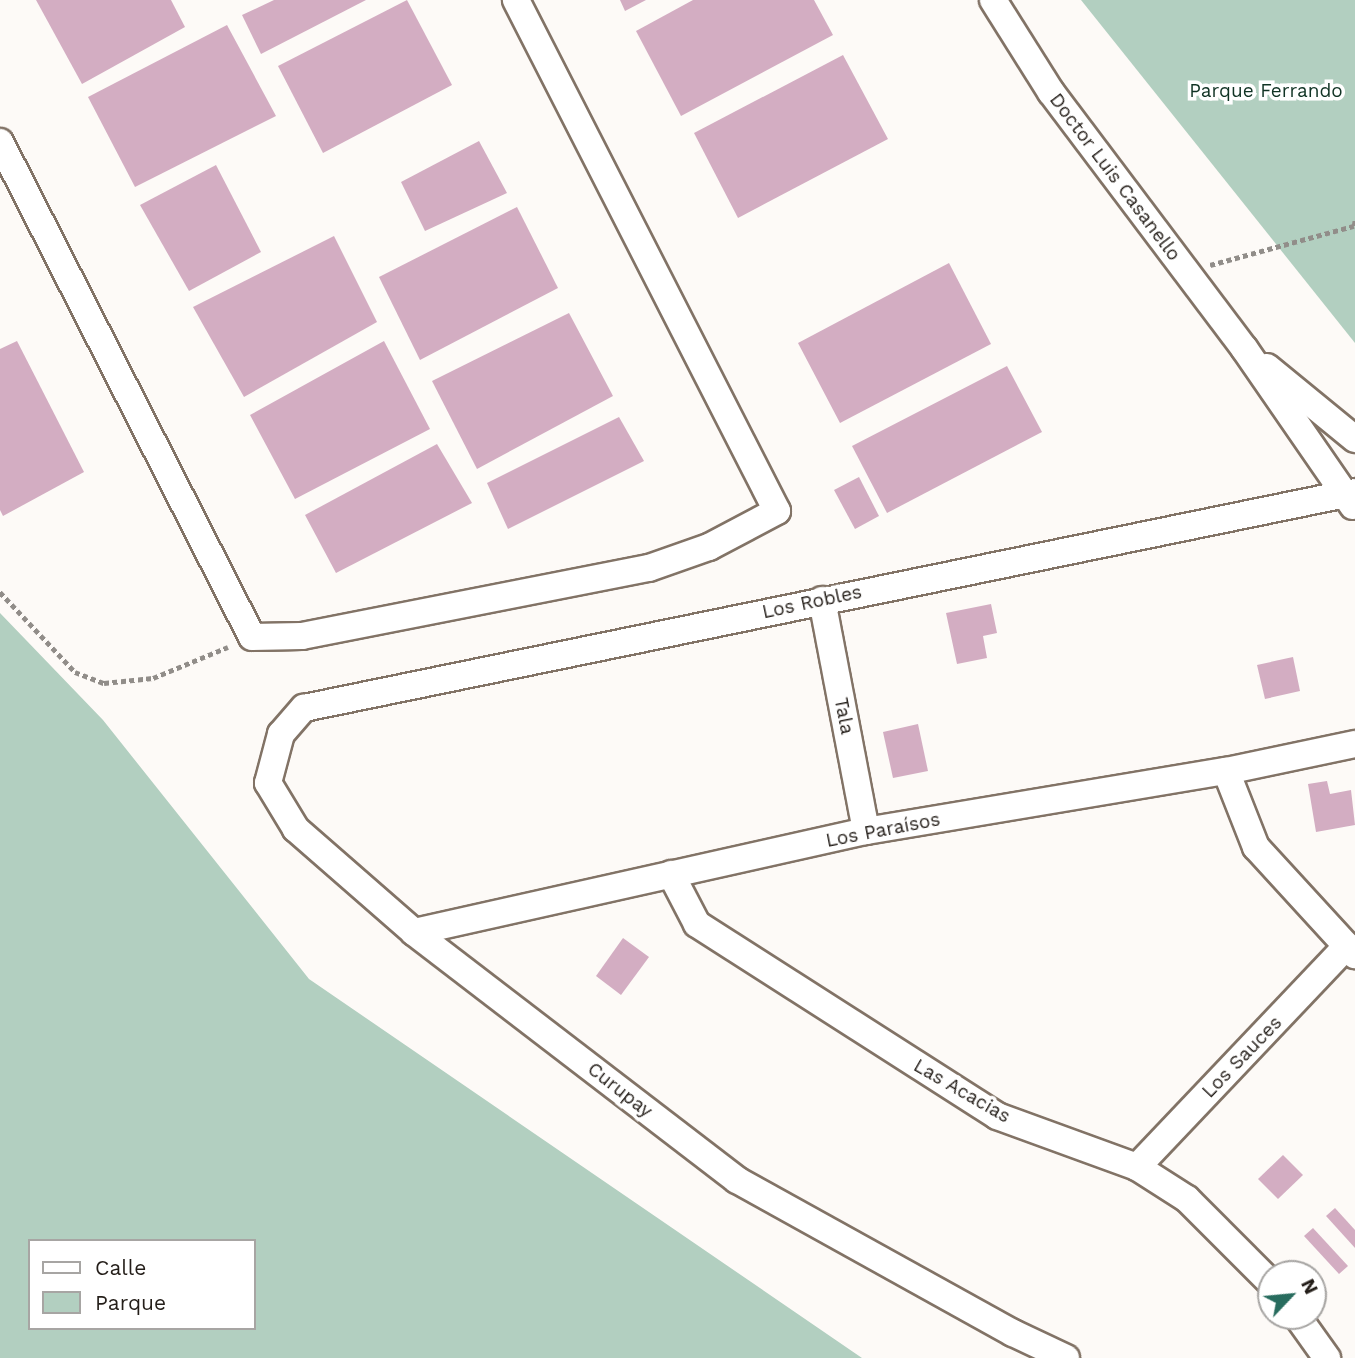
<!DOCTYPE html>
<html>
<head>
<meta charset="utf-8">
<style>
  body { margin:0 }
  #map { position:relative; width:1355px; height:1358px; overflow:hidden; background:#fdfaf7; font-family:"Work Sans",sans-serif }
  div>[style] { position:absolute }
  .green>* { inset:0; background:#b2cfc0 }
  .building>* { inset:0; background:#d3adc2 }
  .path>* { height:4.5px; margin-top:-2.25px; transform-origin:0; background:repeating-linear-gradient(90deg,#918d89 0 5px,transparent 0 8.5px) }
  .roads { filter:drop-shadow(2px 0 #827366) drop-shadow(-2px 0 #827366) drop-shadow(0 2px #827366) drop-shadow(0 -2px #827366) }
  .minor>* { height:26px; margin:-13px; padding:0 13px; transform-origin:13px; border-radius:13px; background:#fff }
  span { translate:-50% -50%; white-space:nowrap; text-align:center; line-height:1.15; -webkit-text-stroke:7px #fff; paint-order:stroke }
  .park-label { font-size:19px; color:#103324 }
  .street-label { font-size:19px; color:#241e19 }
  .legend { position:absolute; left:28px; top:1239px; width:228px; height:91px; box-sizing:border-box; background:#fff; border:2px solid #a7a5a3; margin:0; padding:9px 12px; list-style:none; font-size:21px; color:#241e19 }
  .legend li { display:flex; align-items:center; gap:14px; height:35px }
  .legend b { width:35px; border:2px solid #a7a5a3 }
  .north { position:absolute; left:1257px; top:1260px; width:70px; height:70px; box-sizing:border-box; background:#fff; border:2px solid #a7a5a3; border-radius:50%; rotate:64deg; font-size:19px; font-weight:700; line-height:28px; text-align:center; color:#241e19 }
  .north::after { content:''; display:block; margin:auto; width:24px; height:32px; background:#286c5e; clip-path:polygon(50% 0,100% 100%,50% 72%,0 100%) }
</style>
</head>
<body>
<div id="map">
  <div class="green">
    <div style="clip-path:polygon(1081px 0,1355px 0,1355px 343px)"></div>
    <div style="clip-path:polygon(evenodd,0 613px,103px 720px,309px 979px,862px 1358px,0 1358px,0 613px,30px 1241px,254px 1241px,254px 1328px,30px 1328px,30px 1241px)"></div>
  </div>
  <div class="building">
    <div style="clip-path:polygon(36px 0,171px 0,185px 27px,82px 84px)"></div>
    <div style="clip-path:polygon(274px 0,366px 0,261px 54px,242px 15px)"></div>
    <div style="clip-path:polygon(407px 0,452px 85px,323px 153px,278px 66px)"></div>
    <div style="clip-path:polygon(620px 0,646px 0,625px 11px)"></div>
    <div style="clip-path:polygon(693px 0,814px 0,833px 35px,681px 116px,636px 31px)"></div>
    <div style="clip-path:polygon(227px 25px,276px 116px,135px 187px,88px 97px)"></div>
    <div style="clip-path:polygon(843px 55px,888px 139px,738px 218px,694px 133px)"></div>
    <div style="clip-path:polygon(479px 141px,507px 193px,425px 231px,401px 182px)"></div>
    <div style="clip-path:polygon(216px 165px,261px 252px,189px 291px,140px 205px)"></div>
    <div style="clip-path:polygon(517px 207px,558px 288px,420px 360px,379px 277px)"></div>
    <div style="clip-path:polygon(334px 236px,377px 322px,244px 397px,193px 307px)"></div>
    <div style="clip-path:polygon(949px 263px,991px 344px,840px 423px,798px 343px)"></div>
    <div style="clip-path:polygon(569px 313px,613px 396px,477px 469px,432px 381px)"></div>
    <div style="clip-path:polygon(17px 341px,84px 472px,3px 516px,0 510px,0 349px)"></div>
    <div style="clip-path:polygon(384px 341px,430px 429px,295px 499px,250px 415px)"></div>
    <div style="clip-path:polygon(1007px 366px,1042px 432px,887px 513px,852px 446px)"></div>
    <div style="clip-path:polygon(619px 417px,644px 461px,508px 529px,487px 483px)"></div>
    <div style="clip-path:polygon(437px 444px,472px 503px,336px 573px,305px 515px)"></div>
    <div style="clip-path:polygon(859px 477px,879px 516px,855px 529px,834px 490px)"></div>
    <div style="clip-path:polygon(991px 604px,997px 633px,983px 636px,987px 658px,957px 664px,946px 613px)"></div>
    <div style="clip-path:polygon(1293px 657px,1300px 691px,1265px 699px,1257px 665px)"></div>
    <div style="clip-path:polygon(918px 724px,928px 771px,893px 778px,883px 732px)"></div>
    <div style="clip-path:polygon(1327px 781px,1330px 794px,1351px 790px,1355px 825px,1316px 832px,1308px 784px)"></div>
    <div style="clip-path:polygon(623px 938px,649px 957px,621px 995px,596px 976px)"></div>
    <div style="clip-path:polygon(1283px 1155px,1303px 1175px,1278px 1199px,1258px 1179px)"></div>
    <div style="clip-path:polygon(1335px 1208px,1355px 1230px,1355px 1248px,1326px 1216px)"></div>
    <div style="clip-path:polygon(1313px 1228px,1348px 1266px,1339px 1274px,1304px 1236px)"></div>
  </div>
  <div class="path">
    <div style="left:1210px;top:265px;width:149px;rotate:-15.2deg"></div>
    <div style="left:1354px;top:226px;width:6px;rotate:-81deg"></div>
    <div style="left:0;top:592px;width:110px;rotate:46.8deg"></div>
    <div style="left:75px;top:672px;width:31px;rotate:21deg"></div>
    <div style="left:104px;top:683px;width:49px;rotate:-5.8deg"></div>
    <div style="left:153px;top:678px;width:81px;rotate:-22.5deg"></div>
  </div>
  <div class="roads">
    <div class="minor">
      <div style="left:993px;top:0;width:109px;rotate:57.8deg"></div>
      <div style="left:1051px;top:92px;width:321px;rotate:53deg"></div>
      <div style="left:1244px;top:348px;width:192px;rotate:55.4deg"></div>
      <div style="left:0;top:142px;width:555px;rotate:63.02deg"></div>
      <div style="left:252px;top:637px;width:50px;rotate:-1.1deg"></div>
      <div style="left:302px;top:636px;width:354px;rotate:-11.1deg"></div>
      <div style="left:649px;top:568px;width:64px;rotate:-19.3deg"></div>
      <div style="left:709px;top:547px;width:77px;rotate:-27.9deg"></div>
      <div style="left:777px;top:511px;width:574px;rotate:-117.06deg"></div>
      <div style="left:1267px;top:367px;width:114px;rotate:39.3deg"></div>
      <div style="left:822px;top:600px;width:235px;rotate:79.2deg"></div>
      <div style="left:1226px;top:771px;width:82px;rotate:68.5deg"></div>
      <div style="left:1256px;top:847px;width:147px;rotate:47.5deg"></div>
      <div style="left:671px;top:874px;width:56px;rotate:62.5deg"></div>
      <div style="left:697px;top:924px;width:356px;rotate:32.6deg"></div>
      <div style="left:997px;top:1116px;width:149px;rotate:20deg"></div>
      <div style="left:1137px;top:1167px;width:59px;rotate:32.6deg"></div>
      <div style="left:1187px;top:1199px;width:119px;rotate:45deg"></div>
      <div style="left:414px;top:932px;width:463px;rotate:-12.6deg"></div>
      <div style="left:866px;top:831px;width:365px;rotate:-9.5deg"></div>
      <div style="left:1226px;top:771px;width:132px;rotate:-11.8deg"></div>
      <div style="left:1137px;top:1167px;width:305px;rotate:-46.5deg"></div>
      <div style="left:1297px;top:1316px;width:52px;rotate:54.5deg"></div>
      <div style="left:1066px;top:1358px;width:59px;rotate:-154.7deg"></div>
      <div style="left:1013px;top:1333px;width:316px;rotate:-151deg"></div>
      <div style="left:737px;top:1180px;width:407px;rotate:-142.5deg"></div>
      <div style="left:414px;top:932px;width:157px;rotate:-138.9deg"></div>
      <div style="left:296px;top:829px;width:54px;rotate:-121.3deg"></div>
      <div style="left:268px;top:783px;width:51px;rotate:-75.1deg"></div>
      <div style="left:281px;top:734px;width:35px;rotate:-49deg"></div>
      <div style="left:304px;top:708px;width:1073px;rotate:-11.61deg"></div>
    </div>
  </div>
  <div class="park-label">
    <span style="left:1266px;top:91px">Parque Ferrando</span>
  </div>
  <div class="street-label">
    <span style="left:1115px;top:177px;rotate:53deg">Doctor Luis Casanello</span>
    <span style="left:812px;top:602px;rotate:-12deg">Los Robles</span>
    <span style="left:844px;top:716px;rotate:79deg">Tala</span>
    <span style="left:883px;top:830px;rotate:-11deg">Los Paraísos</span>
    <span style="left:1242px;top:1057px;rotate:-46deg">Los Sauces</span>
    <span style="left:620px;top:1090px;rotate:38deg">Curupay</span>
    <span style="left:962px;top:1091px;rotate:30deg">Las Acacias</span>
  </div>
  <ul class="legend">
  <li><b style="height:9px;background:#fff"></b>Calle</li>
  <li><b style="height:19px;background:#b2cfc0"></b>Parque</li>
  </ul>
  <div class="north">N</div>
</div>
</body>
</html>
